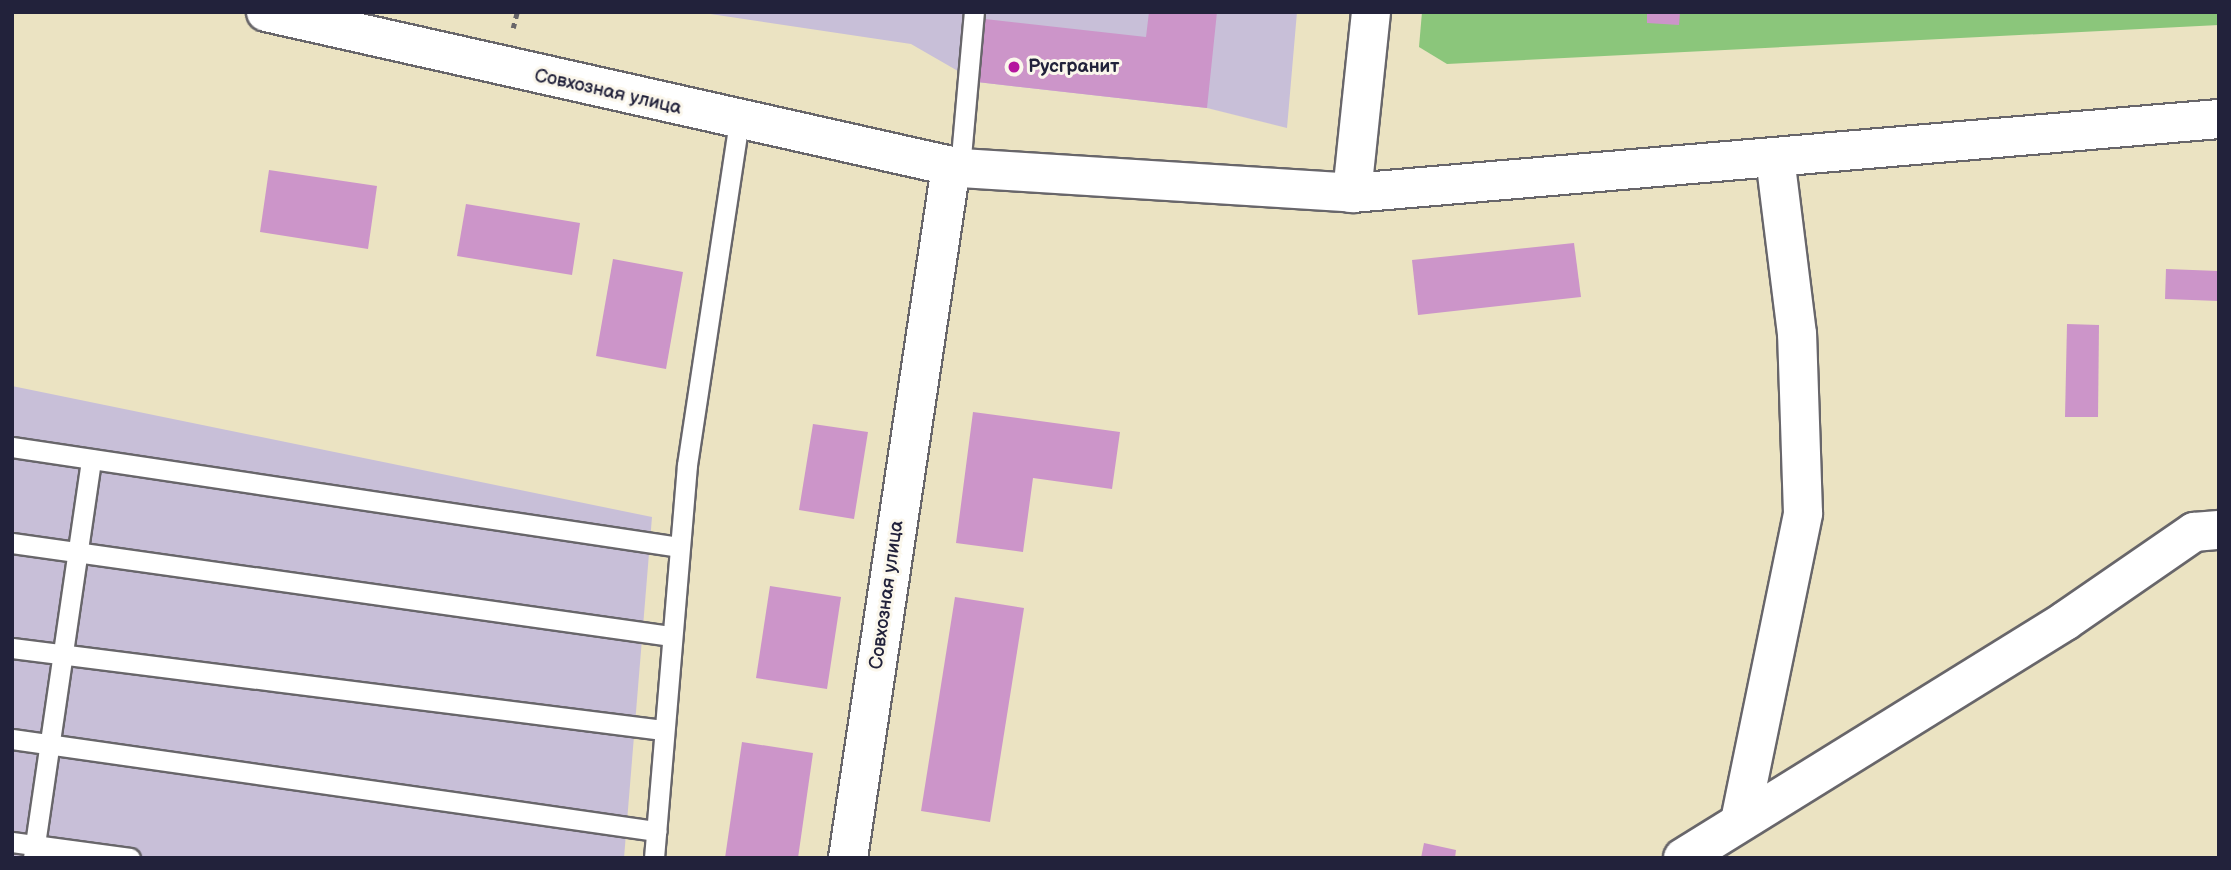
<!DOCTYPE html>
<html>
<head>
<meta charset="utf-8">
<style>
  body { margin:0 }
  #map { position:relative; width:2231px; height:870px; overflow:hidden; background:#ebe3c2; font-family:"Balsamiq Sans",sans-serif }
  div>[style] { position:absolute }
  .industrial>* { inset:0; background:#c8bfd8 }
  .green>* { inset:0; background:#8bc67b }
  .building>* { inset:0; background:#cc95c9 }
  .path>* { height:4.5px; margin-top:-2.25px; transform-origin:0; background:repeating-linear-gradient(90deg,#68666a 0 5px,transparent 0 10px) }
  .roads { filter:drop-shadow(2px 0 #68666a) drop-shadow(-2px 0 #68666a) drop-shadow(0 2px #68666a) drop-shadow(0 -2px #68666a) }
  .lane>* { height:19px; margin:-9.5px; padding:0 9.5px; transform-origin:9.5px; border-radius:9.5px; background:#fff }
  .street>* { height:38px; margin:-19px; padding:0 19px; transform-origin:19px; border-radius:19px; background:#fff }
  .secondary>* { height:38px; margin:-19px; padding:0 19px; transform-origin:19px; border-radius:19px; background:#fff }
  .primary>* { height:38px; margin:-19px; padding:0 19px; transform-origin:19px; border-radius:19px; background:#fff }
  .dots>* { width:19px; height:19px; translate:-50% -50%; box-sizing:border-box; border:4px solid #fbf7ec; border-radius:50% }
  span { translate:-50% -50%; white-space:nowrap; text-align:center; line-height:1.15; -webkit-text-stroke:6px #fbf7ec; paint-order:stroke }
  .poi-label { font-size:19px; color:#22223b; font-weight:700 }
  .left { translate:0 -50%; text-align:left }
  .street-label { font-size:19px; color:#22223b }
  .frame { position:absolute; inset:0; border:14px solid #22223b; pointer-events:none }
</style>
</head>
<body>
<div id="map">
  <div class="industrial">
    <div style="clip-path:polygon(697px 12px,1297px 12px,1287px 128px,1207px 108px,977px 82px,911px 44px)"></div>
    <div style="clip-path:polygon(12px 386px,652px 517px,624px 858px,12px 858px)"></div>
  </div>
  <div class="green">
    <div style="clip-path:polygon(1422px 12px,2219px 12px,2219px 25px,1447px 64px,1419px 47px)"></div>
  </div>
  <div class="building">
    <div style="clip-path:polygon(1149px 12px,1217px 12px,1207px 108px,977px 82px,985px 19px,1146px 37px)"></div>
    <div style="clip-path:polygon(1647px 12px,1680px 12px,1679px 25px,1647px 23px)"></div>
    <div style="clip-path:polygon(269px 170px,377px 186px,368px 249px,260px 232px)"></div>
    <div style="clip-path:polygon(466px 204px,580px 223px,572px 275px,457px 256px)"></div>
    <div style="clip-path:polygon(1574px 243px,1581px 297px,1418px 315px,1412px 260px)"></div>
    <div style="clip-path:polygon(613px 259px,683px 272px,666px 369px,596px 356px)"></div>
    <div style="clip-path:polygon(2166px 269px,2219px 271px,2219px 301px,2165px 299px)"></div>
    <div style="clip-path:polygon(2067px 324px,2099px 325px,2098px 417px,2065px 417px)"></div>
    <div style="clip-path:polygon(973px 412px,1120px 432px,1112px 489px,1033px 478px,1023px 552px,956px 543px)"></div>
    <div style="clip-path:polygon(813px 424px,868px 432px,854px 519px,799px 510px)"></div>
    <div style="clip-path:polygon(770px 586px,841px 597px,827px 689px,756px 678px)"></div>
    <div style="clip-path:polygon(955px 597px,1024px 608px,990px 822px,921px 811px)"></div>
    <div style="clip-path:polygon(742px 742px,813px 753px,798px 858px,725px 858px)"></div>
    <div style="clip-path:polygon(1424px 843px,1456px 850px,1455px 858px,1421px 858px)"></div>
  </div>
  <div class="path">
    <div style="left:513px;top:28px;width:16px;rotate:-76deg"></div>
  </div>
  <div class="roads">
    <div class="lane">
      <div style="left:960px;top:168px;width:157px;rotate:-84.9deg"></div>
      <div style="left:12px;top:447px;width:674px;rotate:8.53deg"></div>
      <div style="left:12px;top:543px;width:666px;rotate:8.03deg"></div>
      <div style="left:12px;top:648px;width:656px;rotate:7.18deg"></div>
      <div style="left:12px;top:739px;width:651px;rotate:8.13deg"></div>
      <div style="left:12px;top:842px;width:119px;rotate:7.7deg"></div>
      <div style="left:33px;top:858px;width:403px;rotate:-81.7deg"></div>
      <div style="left:654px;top:858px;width:394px;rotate:-85.2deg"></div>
      <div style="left:687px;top:465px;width:346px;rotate:-81.4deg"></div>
    </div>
    <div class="street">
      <div style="left:1740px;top:821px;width:314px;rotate:-78.4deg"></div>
      <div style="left:1803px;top:513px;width:179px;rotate:-91.9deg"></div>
      <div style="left:1797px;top:334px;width:177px;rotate:-97.1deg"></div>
      <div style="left:848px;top:858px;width:700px;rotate:-81.53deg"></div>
      <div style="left:1683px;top:858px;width:450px;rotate:-31.8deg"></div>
      <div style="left:2065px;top:621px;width:157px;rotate:-34.6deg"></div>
      <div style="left:2194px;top:532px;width:25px;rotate:-5deg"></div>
    </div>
    <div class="secondary">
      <div style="left:1352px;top:193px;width:870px;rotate:-4.88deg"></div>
    </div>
    <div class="primary">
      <div style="left:266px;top:12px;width:711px;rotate:12.67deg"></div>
      <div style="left:960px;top:168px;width:393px;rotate:3.6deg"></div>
      <div style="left:1352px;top:193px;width:182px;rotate:-84deg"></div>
    </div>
  </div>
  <div class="dots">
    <div style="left:1014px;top:67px;background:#b5179e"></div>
  </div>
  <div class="poi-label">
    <span class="left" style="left:1028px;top:67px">Русгранит</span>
  </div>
  <div class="street-label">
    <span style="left:608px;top:92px;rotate:13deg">Совхозная улица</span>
    <span style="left:887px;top:595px;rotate:-82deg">Совхозная улица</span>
  </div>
  <div class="frame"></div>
</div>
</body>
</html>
